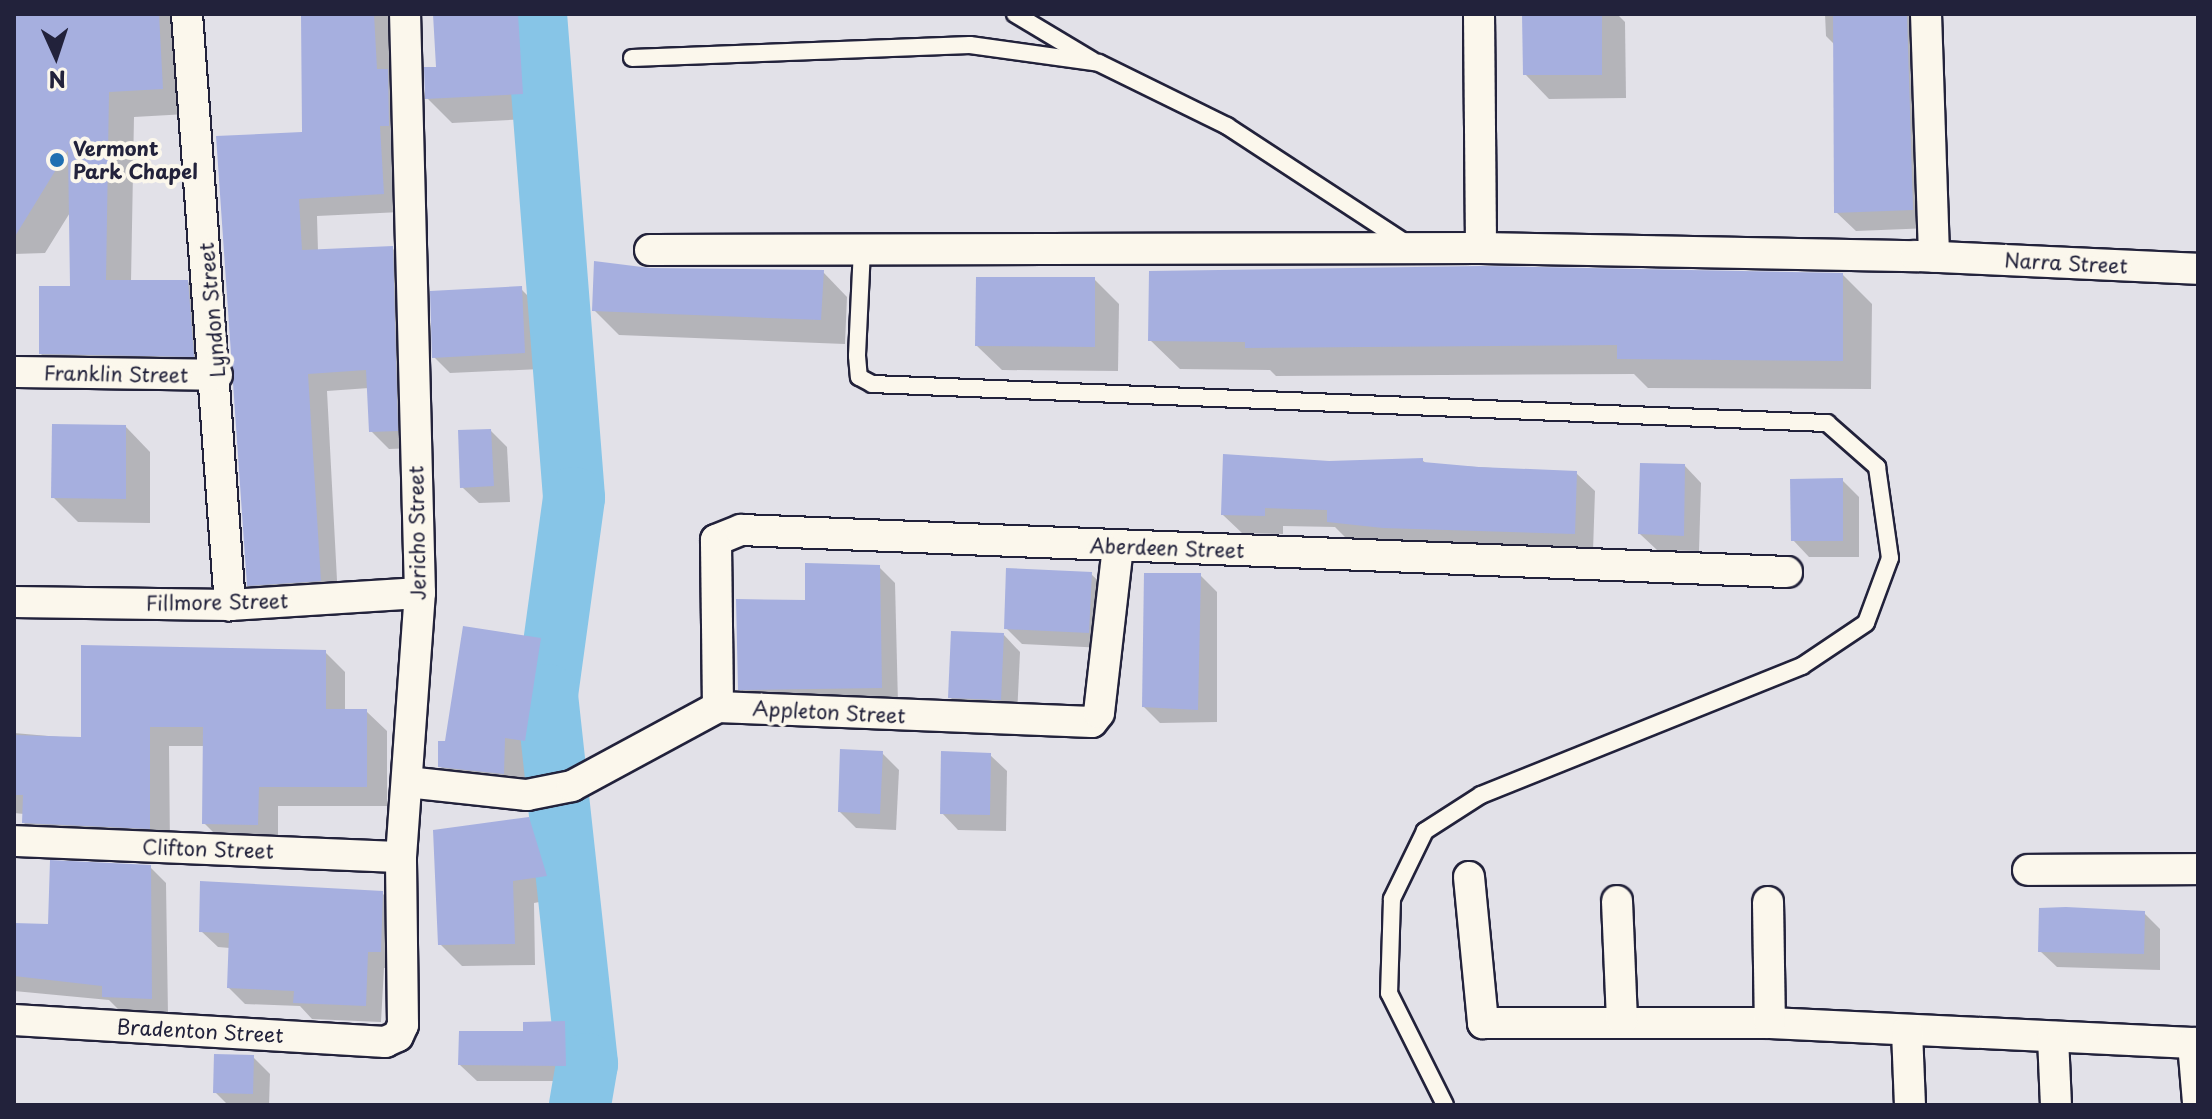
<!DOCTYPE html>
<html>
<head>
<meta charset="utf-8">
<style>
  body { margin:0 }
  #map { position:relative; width:2212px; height:1119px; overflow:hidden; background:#e2e1e8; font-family:"Playpen Sans",sans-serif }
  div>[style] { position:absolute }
  .shadow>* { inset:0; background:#0003 }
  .river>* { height:62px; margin:-31px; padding:0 31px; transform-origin:31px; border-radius:31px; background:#87c5e7 }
  .building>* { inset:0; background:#a6afdf }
  .roads { filter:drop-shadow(2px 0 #22223b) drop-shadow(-2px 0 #22223b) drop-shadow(0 2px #22223b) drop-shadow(0 -2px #22223b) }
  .lane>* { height:16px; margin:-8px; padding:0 8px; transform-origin:8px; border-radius:8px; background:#fbf7ec }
  .street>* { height:30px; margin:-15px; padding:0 15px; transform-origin:15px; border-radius:15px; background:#fbf7ec }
  .dots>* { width:22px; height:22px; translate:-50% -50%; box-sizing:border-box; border:4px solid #fbf7ec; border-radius:50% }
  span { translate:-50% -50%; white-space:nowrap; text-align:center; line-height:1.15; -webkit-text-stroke:8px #fbf7ec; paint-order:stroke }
  .poi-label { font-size:20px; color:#22223b; font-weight:700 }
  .left { translate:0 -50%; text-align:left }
  .street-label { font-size:20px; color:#22223b }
  .frame { position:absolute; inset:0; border:16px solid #22223b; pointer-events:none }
  .north { position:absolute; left:16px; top:16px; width:80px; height:80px; -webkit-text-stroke:6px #fbf7ec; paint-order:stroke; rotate:177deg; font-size:22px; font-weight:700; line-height:32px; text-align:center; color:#22223b }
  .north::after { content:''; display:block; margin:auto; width:28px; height:36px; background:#22223b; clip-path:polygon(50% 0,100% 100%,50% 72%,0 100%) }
</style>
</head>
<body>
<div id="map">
  <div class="shadow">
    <div style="clip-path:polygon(14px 14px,177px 14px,187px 114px,134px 117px,131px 282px,188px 282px,213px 308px,218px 381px,66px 379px,41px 354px,72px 288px,71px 211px,45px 253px,14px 254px)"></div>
    <div style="clip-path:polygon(303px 14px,390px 14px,401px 212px,317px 216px,318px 251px,392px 248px,410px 266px,415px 448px,389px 449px,371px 431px,369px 388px,327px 391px,338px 599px,267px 603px,249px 585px,304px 134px)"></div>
    <div style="clip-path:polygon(435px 14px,541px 14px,546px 118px,452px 123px,427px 98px,438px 69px)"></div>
    <div style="clip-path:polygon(1524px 14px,1617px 14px,1625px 22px,1626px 98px,1549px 99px,1525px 74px)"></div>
    <div style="clip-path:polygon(1825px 14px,1925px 14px,1931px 228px,1856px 231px,1836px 212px,1836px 46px,1826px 36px)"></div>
    <div style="clip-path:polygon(650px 270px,823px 272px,847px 297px,845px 344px,619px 335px,594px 310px)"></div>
    <div style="clip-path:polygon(1843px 275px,1872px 304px,1871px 389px,1648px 388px,1634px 374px,1276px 376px,1270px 370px,1180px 369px,1150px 340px)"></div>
    <div style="clip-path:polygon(1094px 279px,1119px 304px,1118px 371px,1002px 370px,977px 346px)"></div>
    <div style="clip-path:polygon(521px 289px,537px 305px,541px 369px,450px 373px,434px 357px)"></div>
    <div style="clip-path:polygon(126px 427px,150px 452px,150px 523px,78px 522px,53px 497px)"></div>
    <div style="clip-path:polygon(491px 431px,507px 447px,510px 502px,479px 503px,462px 487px)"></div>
    <div style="clip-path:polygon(1422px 460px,1427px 464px,1576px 473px,1595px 491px,1593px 552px,1348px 540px,1335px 527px,1283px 526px,1283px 534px,1242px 533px,1223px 515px,1329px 463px)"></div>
    <div style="clip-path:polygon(1685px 466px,1701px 483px,1699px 551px,1657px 550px,1640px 534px)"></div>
    <div style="clip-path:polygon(1842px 480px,1859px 497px,1859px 557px,1809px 557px,1793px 540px)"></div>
    <div style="clip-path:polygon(879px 567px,895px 583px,898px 704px,757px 706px,740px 689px,807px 602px)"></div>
    <div style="clip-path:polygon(1091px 574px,1108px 590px,1105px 648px,1022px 644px,1006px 628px)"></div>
    <div style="clip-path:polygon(1200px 575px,1217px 592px,1217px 722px,1160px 723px,1144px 707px)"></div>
    <div style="clip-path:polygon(1004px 635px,1020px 652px,1017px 716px,966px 714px,950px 697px)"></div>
    <div style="clip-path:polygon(540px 640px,563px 663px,547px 763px,526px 760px,526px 796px,463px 789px,440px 766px)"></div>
    <div style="clip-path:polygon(325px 652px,345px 672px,345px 711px,366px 711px,387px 731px,387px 806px,278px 806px,278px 844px,224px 843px,204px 823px,205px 746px,169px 746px,170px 848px,44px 843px,24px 823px,24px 814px,14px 813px,14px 733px,83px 739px)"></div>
    <div style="clip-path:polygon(882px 753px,899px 770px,896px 830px,856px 828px,840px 812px)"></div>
    <div style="clip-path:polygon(990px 755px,1007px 771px,1006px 831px,958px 830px,942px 813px)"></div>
    <div style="clip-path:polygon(528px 819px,550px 841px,567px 897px,534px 903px,535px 965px,462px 966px,440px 944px)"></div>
    <div style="clip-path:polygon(150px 867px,166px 883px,168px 1015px,121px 1012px,109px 1000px,14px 991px,14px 925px,50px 926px)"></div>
    <div style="clip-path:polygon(382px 893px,399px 910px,397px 968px,384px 968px,381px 1022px,312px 1019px,300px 1006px,245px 1004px,229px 988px,230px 948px,218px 947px,201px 931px)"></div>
    <div style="clip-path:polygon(2144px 913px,2160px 929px,2160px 970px,2057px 967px,2040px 951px)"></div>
    <div style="clip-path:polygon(564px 1023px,581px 1040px,582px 1081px,477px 1081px,460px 1065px,525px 1033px)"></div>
    <div style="clip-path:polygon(253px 1057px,270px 1074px,269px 1105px,228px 1105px,215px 1092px)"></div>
  </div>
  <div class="river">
    <div style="left:536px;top:14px;width:485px;rotate:85.5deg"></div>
    <div style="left:574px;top:498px;width:199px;rotate:97.8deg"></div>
    <div style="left:547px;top:695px;width:371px;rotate:83.8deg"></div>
    <div style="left:587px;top:1064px;width:42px;rotate:99.7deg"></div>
  </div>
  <div class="building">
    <div style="clip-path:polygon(14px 14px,159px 14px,163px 89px,109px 92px,106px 280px,188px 280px,194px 357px,39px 354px,39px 286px,70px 286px,68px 150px,14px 238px)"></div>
    <div style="clip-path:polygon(301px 14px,374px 14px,377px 69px,388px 69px,389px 126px,380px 126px,384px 194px,299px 199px,302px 250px,393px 246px,398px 431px,369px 432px,366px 370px,308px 374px,321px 581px,247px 586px,216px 136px,302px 132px)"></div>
    <div style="clip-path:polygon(433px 14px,518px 14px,523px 94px,425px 99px,424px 67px,436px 67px)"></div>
    <div style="clip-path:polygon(1522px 14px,1602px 14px,1602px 75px,1523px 75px)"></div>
    <div style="clip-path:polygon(1833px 14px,1907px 14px,1913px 210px,1834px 213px)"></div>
    <div style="clip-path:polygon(594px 261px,650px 268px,824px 270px,821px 320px,592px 311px)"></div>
    <div style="clip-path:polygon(1481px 266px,1843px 273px,1843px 361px,1617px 359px,1617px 345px,1245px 348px,1245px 342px,1148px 341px,1149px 271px)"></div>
    <div style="clip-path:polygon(976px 277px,1095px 277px,1095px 347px,975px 346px)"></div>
    <div style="clip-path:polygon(522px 286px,525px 353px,432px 358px,430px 291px)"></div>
    <div style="clip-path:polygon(52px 424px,126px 425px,126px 499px,51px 498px)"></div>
    <div style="clip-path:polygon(491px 429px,494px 486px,460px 488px,458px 430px)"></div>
    <div style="clip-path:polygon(1223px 454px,1329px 461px,1423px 458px,1423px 462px,1479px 467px,1577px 471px,1575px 534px,1383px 528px,1327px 522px,1327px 510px,1265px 508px,1265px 516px,1221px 515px)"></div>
    <div style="clip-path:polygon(1640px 463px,1685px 464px,1684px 536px,1638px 534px)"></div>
    <div style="clip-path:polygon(1843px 478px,1843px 541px,1791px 541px,1790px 479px)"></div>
    <div style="clip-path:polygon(805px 563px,880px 565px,882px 688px,738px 690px,736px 599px,805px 600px)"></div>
    <div style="clip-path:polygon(1006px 568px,1092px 572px,1089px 633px,1004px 629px)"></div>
    <div style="clip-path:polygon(1144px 573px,1201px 573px,1198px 710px,1142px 707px)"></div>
    <div style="clip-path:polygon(463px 626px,541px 638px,525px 741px,505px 738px,504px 774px,438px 767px,438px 741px,445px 741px)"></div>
    <div style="clip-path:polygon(951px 631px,1004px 633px,1001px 700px,948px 698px)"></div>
    <div style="clip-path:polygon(81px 645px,326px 650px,326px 709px,367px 709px,367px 787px,259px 787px,258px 825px,202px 824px,203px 727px,150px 727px,150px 829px,22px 823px,23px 795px,14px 795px,14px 735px,81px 737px)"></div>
    <div style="clip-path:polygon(840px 749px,883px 751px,880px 814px,838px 812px)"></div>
    <div style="clip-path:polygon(941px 751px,991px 753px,990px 815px,940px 814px)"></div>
    <div style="clip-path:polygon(529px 817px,547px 876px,513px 881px,515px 944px,438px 945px,433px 830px)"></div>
    <div style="clip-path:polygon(50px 860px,151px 865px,152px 999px,102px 997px,102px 986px,14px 976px,14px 923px,48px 924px)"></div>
    <div style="clip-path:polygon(200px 881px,383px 891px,381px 952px,368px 952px,366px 1006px,293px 1003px,294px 991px,227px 988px,229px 933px,199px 932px)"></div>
    <div style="clip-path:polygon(2066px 907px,2145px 911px,2144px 954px,2038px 952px,2039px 908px)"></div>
    <div style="clip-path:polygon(565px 1021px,566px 1066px,458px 1065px,459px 1031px,523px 1031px,523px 1022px)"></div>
    <div style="clip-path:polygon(214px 1054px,254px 1055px,253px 1094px,213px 1093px)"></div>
  </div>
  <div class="roads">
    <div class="lane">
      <div style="left:1015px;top:14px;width:90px;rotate:30.9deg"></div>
      <div style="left:632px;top:58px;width:338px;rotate:-2.2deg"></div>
      <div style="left:970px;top:45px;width:130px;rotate:7.9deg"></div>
      <div style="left:1099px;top:63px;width:143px;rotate:26.2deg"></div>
      <div style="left:1227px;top:126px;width:215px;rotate:33.2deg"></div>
      <div style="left:862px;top:249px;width:107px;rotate:92.7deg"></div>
      <div style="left:857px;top:356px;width:21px;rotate:85deg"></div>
      <div style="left:859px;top:377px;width:15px;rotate:28deg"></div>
      <div style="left:872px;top:384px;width:956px;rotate:2.34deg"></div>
      <div style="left:1827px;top:423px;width:67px;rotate:41.3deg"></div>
      <div style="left:1877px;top:467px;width:92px;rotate:81.9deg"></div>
      <div style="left:1890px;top:558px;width:69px;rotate:110.3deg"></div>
      <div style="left:1866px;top:623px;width:77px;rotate:146.1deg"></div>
      <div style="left:1802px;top:666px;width:346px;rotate:158.1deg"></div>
      <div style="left:1481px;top:795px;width:67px;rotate:147.3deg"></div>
      <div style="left:1425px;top:831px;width:76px;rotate:115.9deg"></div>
      <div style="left:1392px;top:899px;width:94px;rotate:91.8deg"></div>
      <div style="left:1389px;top:993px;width:125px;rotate:63.4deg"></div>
    </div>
    <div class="street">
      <div style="left:187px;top:14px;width:593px;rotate:85.84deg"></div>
      <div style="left:1479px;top:14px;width:234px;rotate:89.5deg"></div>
      <div style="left:1926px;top:14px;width:243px;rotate:88.1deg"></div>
      <div style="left:650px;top:250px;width:831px;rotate:-0.14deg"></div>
      <div style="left:1481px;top:248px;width:435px;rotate:1.1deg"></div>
      <div style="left:1916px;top:256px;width:282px;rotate:2.6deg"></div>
      <div style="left:14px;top:372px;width:203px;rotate:0.8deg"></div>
      <div style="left:14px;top:602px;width:216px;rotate:0.8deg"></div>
      <div style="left:230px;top:605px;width:190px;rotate:-3.6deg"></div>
      <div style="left:718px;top:707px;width:167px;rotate:-90.7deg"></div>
      <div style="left:716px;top:540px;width:27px;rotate:-22deg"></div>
      <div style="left:741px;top:530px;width:1047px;rotate:2.3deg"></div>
      <div style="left:407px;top:782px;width:121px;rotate:6.2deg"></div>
      <div style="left:527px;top:795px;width:46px;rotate:-11.3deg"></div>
      <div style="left:572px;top:786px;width:166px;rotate:-28.4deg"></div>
      <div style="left:718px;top:707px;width:374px;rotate:2.3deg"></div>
      <div style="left:1092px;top:722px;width:11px;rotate:-52deg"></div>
      <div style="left:1099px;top:713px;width:168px;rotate:-83.5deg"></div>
      <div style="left:14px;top:841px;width:387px;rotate:2.4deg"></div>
      <div style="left:2028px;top:870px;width:170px;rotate:-0.3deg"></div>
      <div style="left:1469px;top:877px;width:147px;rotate:84.5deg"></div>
      <div style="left:1483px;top:1023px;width:287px"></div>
      <div style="left:1770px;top:1023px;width:428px;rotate:2.7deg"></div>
      <div style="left:1617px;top:901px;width:119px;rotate:87.6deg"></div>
      <div style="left:1768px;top:902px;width:121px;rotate:89.1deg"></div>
      <div style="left:14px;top:1020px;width:372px;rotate:3.4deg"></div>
      <div style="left:385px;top:1042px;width:14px;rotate:-25deg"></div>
      <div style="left:398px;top:1036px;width:12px;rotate:-66deg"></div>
      <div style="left:403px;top:1025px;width:168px;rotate:-90.7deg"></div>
      <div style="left:401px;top:857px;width:265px;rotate:-85.9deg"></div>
      <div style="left:420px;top:593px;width:579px;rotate:-91.48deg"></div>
      <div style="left:1907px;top:1031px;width:74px;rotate:87.7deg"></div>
      <div style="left:2053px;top:1037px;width:68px;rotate:87.5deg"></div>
      <div style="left:2193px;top:1043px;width:59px;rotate:85.2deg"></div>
    </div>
  </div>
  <div class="dots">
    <div style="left:57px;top:160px;background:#1f6fb2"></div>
  </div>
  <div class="poi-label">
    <span class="left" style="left:73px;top:160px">Vermont<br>Park Chapel</span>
  </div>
  <div class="street-label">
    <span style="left:2066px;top:263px;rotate:3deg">Narra Street</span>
    <span style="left:212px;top:310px;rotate:-95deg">Lyndon Street</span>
    <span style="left:116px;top:374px;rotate:1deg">Franklin Street</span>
    <span style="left:417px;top:533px;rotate:-91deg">Jericho Street</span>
    <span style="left:1167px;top:548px;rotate:2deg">Aberdeen Street</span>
    <span style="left:217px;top:602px;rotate:-1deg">Fillmore Street</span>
    <span style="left:829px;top:712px;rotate:3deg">Appleton Street</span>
    <span style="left:208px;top:849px;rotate:2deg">Clifton Street</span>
    <span style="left:200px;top:1031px;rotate:3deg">Bradenton Street</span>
  </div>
  <div class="frame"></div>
  <div class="north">N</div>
</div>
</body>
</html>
